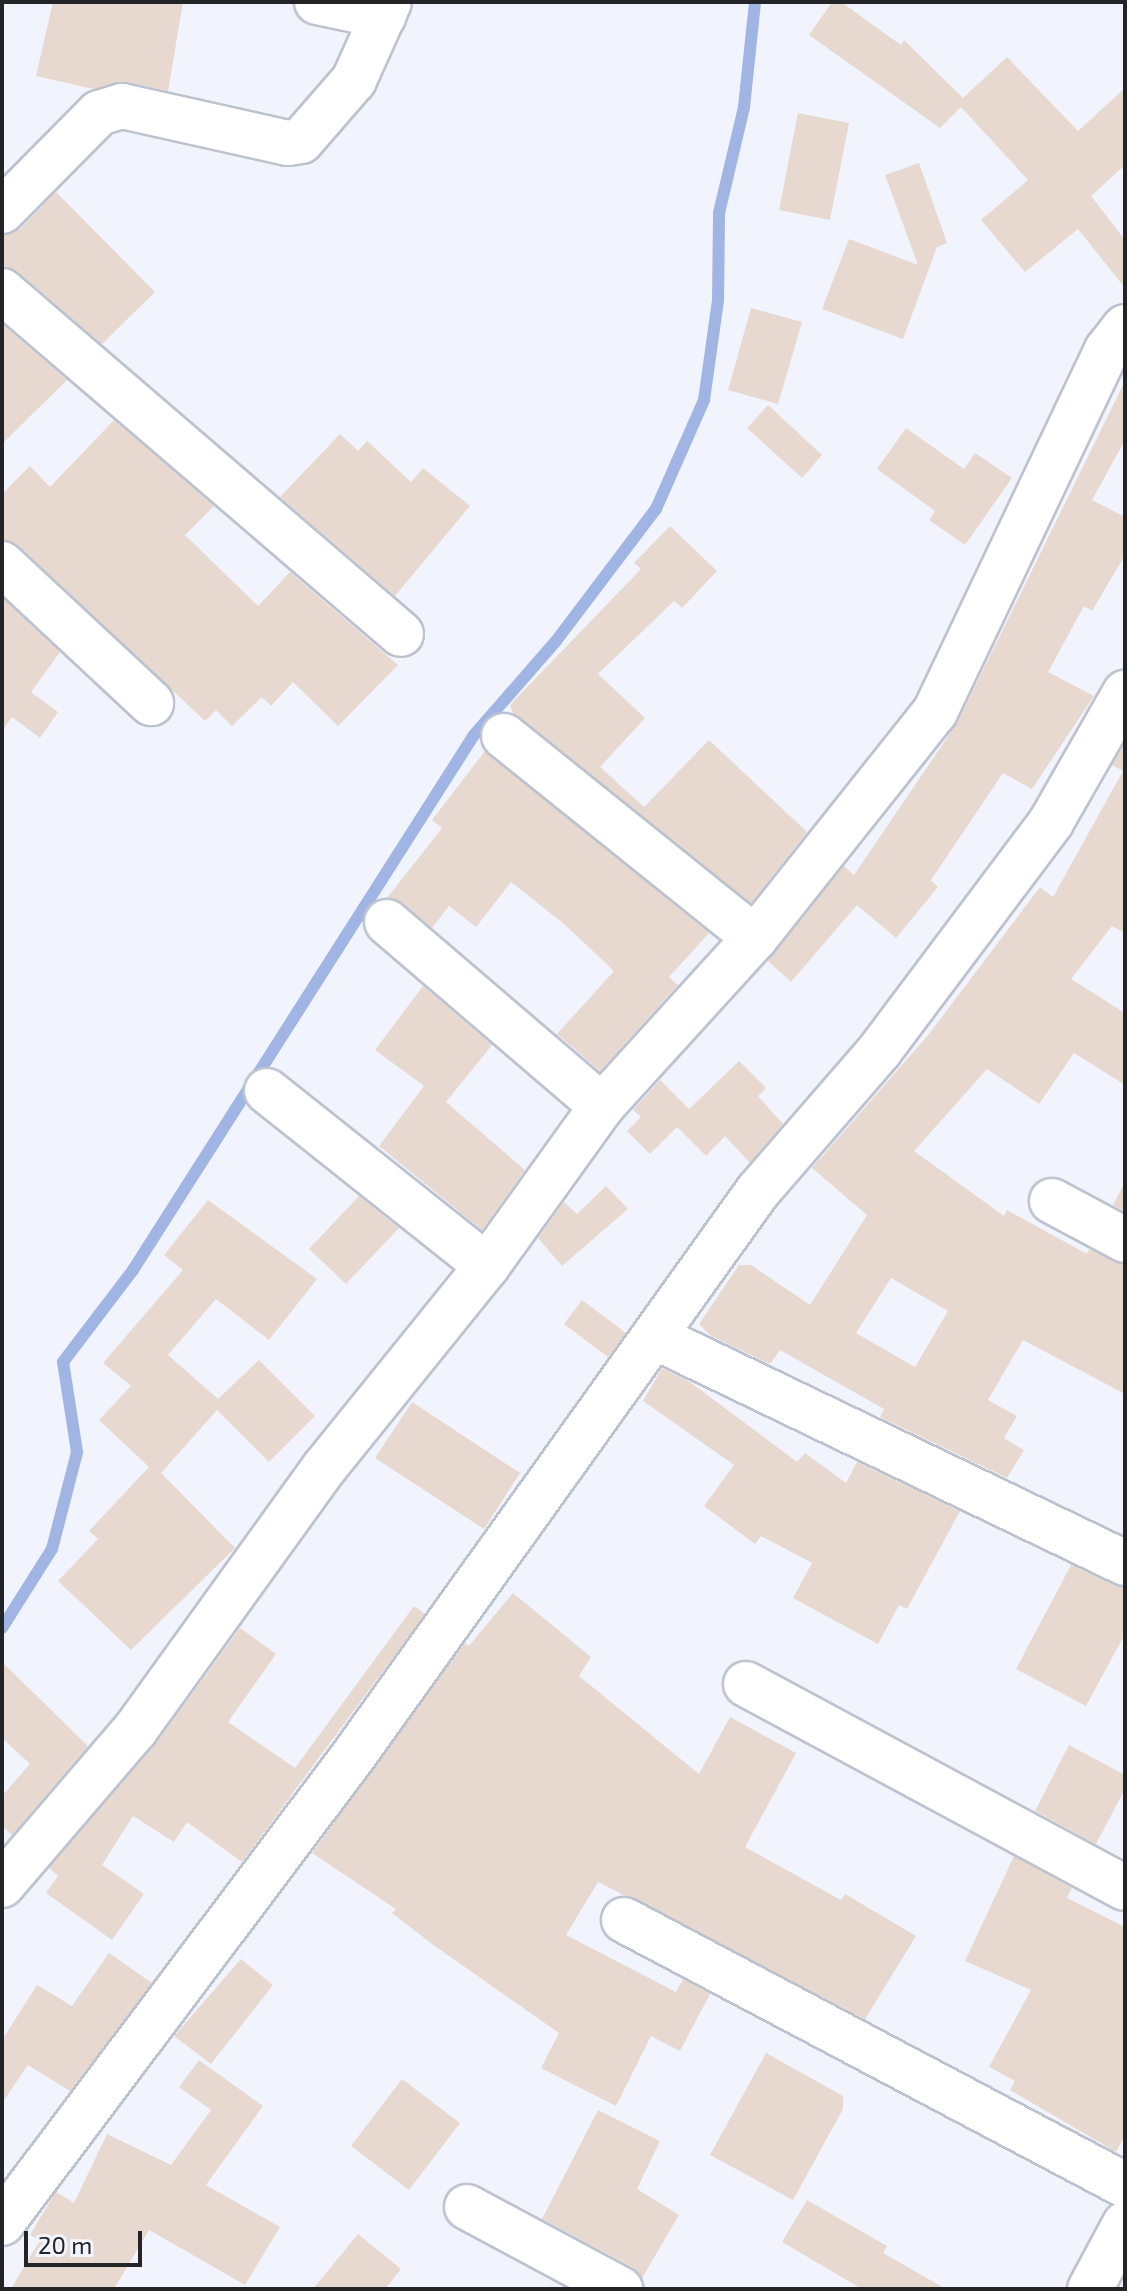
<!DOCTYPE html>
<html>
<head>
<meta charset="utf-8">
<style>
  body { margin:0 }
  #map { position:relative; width:1127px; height:2291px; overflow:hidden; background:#f1f4fd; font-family:"Exo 2",sans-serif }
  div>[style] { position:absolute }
  .stream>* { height:12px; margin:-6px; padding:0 6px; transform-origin:6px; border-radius:6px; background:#a0b5e4 }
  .building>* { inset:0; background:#e7d9d0 }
  .roads { filter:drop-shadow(2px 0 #bdc2cf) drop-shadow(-2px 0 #bdc2cf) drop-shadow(0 2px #bdc2cf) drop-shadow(0 -2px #bdc2cf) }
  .minor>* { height:44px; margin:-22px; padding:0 22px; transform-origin:22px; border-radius:22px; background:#fff }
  span { translate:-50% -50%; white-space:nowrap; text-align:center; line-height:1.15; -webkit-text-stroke:6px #f1f4fd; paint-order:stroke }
  .frame { position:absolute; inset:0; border:4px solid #222428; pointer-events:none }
  .scale { position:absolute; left:24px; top:2231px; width:118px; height:36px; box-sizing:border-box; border:4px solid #222428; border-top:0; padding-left:10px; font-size:24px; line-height:28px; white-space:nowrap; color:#222428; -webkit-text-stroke:6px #f1f4fd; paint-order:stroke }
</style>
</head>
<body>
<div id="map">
  <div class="stream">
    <div style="left:2px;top:1628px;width:93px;rotate:-57.7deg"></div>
    <div style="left:52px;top:1549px;width:100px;rotate:-75.5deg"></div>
    <div style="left:77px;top:1452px;width:91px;rotate:-98.8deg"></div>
    <div style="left:63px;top:1362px;width:116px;rotate:-52.7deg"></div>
    <div style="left:133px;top:1270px;width:634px;rotate:-57.49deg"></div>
    <div style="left:474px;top:735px;width:125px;rotate:-48.9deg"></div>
    <div style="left:556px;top:641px;width:166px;rotate:-52.9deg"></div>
    <div style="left:656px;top:509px;width:119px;rotate:-66.2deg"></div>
    <div style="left:704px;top:400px;width:101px;rotate:-82deg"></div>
    <div style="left:718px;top:300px;width:87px;rotate:-89.3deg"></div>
    <div style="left:719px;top:213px;width:109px;rotate:-76.7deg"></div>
    <div style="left:744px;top:107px;width:106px;rotate:-84deg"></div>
  </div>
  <div class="building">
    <div style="clip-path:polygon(53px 2px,183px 2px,168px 91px,127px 82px,93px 89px,36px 76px)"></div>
    <div style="clip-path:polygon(832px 2px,841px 2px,901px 45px,904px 40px,963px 98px,1007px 57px,1078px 131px,1125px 88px,1125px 165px,1091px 196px,1125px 240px,1125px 288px,1078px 229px,1025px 272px,981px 220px,1028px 180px,961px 107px,940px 128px,809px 35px)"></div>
    <div style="clip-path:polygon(798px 113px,849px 123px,830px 220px,779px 210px)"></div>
    <div style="clip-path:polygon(919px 163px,947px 243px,937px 247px,903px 339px,822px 309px,849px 239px,918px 265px,885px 175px)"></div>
    <div style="clip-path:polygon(56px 192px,155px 292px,102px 344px,18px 272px,2px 267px,2px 235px,20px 229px)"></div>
    <div style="clip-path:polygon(751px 308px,802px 322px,778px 404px,728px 390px)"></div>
    <div style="clip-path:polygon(2px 324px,67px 380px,2px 444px)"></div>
    <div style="clip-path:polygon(1125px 381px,1125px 440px,1092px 500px,1125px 517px,1125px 555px,1092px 611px,1084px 606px,1048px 672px,1094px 696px,1032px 789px,1003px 773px,931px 880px,938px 887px,896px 938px,857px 905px,791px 982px,768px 961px,844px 866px,854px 875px,957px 723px)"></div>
    <div style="clip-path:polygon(768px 405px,822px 455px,802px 478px,747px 428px)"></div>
    <div style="clip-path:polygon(114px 420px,214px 506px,185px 535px,258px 606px,290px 572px,398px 665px,338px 726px,293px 682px,271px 706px,262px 697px,232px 726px,216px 710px,205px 721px,19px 546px,2px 540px,2px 494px,30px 466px,50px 487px)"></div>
    <div style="clip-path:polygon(906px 428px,964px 469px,975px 453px,1012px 478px,965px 545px,929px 520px,935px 511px,877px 469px)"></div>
    <div style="clip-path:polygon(340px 434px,358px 451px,367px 441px,411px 482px,423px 468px,470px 506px,395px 596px,280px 497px)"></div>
    <div style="clip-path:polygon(670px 526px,717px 571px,682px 608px,674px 601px,598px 674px,645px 718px,600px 767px,644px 807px,709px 740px,807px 832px,751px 903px,513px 713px,510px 705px,641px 569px,634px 563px)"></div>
    <div style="clip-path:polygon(2px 598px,60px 652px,31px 692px,58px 712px,40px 738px,12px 717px,2px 731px)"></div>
    <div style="clip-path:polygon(evenodd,1125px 743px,1125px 933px,1112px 926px,1071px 979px,1125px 1013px,1125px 1085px,1074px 1053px,1039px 1104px,987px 1069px,914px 1151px,1004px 1216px,1007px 1210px,1087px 1254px,1089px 1249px,1125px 1265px,1125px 1394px,1023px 1340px,988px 1400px,1017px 1416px,1004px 1438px,1024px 1450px,1007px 1478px,880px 1417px,884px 1409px,780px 1350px,770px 1364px,711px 1336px,699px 1324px,739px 1265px,751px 1265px,810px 1305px,867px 1215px,812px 1168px,929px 1034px,1040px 887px,1053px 897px,1123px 771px,1112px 765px,1125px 743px,891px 1278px,948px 1311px,915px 1367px,856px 1333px,891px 1278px)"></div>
    <div style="clip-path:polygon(485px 751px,709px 933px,669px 977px,678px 985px,600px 1071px,557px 1034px,614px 971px,564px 924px,511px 882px,476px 927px,449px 906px,432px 928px,403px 903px,387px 898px,442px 828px,432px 820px)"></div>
    <div style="clip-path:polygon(423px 986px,492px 1045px,446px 1102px,525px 1170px,482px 1230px,379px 1146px,424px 1086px,375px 1050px)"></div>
    <div style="clip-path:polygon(739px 1061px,766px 1088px,758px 1096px,783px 1124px,750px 1163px,725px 1136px,706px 1156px,677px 1127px,650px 1154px,627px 1131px,641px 1117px,633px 1110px,660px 1080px,689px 1109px)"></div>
    <div style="clip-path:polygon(1125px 1182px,1125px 1212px,1113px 1205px)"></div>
    <div style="clip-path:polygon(606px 1186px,628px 1209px,562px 1266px,538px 1238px,564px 1202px,577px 1214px)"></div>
    <div style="clip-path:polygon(359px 1196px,399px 1228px,346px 1284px,309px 1249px)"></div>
    <div style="clip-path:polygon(208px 1200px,317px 1279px,269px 1340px,216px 1299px,168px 1355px,218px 1399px,259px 1360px,315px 1416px,269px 1462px,217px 1410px,161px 1473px,235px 1548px,131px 1650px,58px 1581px,98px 1539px,89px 1531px,149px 1467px,99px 1420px,131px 1386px,103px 1363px,183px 1270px,164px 1255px)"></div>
    <div style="clip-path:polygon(582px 1300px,626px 1333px,608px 1357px,564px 1324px)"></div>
    <div style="clip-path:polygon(662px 1368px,690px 1382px,797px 1462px,805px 1453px,846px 1483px,857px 1462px,960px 1511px,907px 1609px,899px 1605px,878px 1644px,793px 1598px,812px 1563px,761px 1536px,755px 1544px,704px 1506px,734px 1465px,643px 1401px)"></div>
    <div style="clip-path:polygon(412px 1402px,520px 1473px,484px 1529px,375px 1458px)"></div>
    <div style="clip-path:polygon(1071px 1565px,1125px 1588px,1125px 1634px,1086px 1706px,1016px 1669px)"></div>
    <div style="clip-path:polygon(513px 1593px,591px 1657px,579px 1676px,699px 1774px,730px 1717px,796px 1753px,745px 1847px,841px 1900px,845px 1894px,916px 1936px,865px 2019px,598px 1882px,566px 1935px,676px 1992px,683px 1979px,710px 1994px,680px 2051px,651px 2036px,616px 2106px,541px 2068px,559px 2033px,432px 1944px,392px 1913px,396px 1909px,312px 1853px,465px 1643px,469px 1646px)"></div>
    <div style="clip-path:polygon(414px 1606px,425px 1614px,242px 1862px,187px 1822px,174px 1842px,133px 1816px,102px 1865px,144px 1894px,112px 1940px,46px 1893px,58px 1876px,49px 1868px,154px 1746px,240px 1628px,276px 1654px,228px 1722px,295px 1768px)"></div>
    <div style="clip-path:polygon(2px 1662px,88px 1746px,12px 1835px,2px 1826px,2px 1796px,30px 1764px,2px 1738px)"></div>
    <div style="clip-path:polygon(1069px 1745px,1125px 1775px,1125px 1789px,1096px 1844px,1035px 1811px)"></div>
    <div style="clip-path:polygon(1014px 1856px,1072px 1888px,1067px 1898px,1125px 1927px,1125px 2135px,1116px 2152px,1010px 2090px,1015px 2081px,989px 2067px,1031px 1990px,965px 1961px)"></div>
    <div style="clip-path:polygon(109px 1953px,152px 1983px,70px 2091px,28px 2065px,2px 2103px,2px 2040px,37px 1985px,72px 2006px)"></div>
    <div style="clip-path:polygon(241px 1959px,273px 1985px,211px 2064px,174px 2036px)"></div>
    <div style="clip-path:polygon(766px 2053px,843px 2096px,843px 2109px,793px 2200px,710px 2155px)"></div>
    <div style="clip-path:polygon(199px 2060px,263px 2106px,206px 2185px,280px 2227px,245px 2285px,149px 2230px,114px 2289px,11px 2289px,40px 2240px,30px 2235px,52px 2198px,56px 2192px,74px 2203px,107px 2134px,171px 2165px,211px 2110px,179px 2087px)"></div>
    <div style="clip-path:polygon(402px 2079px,460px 2123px,409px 2190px,351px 2146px)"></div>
    <div style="clip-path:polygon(598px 2110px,660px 2141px,637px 2189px,679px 2215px,642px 2278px,632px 2267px,542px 2219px)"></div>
    <div style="clip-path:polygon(807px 2200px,887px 2246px,883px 2253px,946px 2289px,862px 2289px,782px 2242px)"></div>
    <div style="clip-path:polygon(358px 2234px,401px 2269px,385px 2289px,313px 2289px)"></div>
  </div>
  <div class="roads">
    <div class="minor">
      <div style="left:317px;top:2px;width:68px;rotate:11.8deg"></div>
      <div style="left:2px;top:211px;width:138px;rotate:-45.3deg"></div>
      <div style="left:99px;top:113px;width:24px;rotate:-17deg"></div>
      <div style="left:122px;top:106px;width:170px;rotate:12.6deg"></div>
      <div style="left:288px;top:143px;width:13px;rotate:-9deg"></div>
      <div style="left:301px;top:141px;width:81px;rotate:-49deg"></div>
      <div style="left:354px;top:80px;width:85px;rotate:-65.8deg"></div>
      <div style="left:2px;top:291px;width:526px;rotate:40.68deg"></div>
      <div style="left:2px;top:564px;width:204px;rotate:43deg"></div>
      <div style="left:504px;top:736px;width:322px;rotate:38.8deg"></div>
      <div style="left:387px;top:922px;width:283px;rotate:40.6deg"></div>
      <div style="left:267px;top:1091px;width:281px;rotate:38.5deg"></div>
      <div style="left:1052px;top:1201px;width:83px;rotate:28.1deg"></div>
      <div style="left:655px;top:1337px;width:522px;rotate:25.68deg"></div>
      <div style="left:746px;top:1684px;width:430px;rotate:28.3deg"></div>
      <div style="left:2px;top:1885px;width:204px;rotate:-49.4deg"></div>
      <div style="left:135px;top:1730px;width:323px;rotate:-54.2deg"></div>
      <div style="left:324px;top:1468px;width:260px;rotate:-51.1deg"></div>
      <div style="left:487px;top:1266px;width:197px;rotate:-54.3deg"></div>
      <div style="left:602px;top:1106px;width:227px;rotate:-47.7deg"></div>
      <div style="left:755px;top:938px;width:289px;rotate:-51.5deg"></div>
      <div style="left:935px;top:712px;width:401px;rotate:-64.6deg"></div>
      <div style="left:1107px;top:350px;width:29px;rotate:-52deg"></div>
      <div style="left:624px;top:1920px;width:567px;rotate:27.88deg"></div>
      <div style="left:467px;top:2207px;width:174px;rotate:28.2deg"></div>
      <div style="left:2px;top:2223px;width:586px;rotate:-53.05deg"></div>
      <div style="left:354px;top:1755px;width:694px;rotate:-54.39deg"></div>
      <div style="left:758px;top:1191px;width:186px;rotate:-49.1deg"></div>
      <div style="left:880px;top:1050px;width:285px;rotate:-53.1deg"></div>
      <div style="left:1051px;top:822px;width:149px;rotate:-60.2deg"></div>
      <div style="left:1090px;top:2289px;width:74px;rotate:-61.7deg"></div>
    </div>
  </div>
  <div class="frame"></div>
  <div class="scale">20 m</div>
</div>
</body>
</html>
